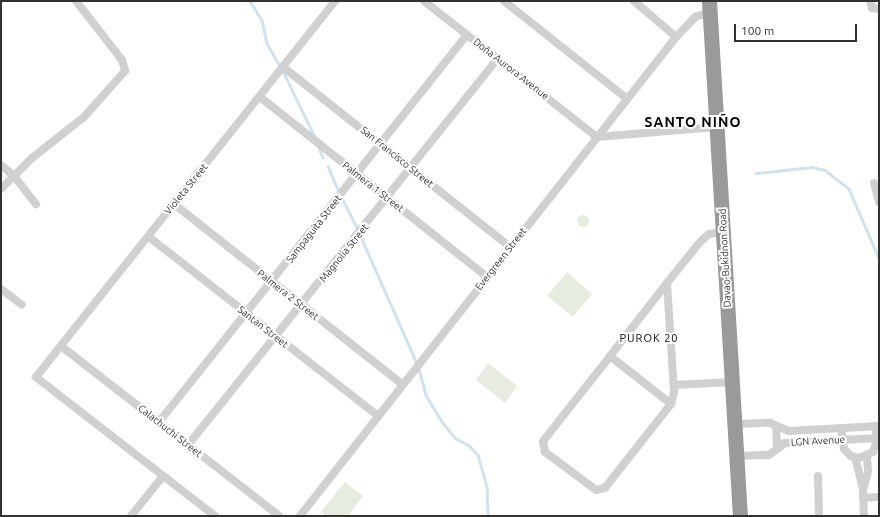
<!DOCTYPE html>
<html>
<head>
<meta charset="utf-8">
<style>
  body { margin:0 }
  #map { position:relative; width:880px; height:517px; overflow:hidden; background:#fff; font-family:Ubuntu,sans-serif }
  div>[style] { position:absolute }
  .green>* { inset:0; background:#e6ecdf }
  .round { border-radius:50% }
  .stream>* { height:2.5px; margin:-1.25px; padding:0 1.25px; transform-origin:1.25px; border-radius:1.25px; background:#cfe2ee }
  .street>* { height:8px; margin:-4px; padding:0 4px; transform-origin:4px; border-radius:4px; background:#d0d0d0 }
  .highway>* { height:15px; margin:-7.5px; padding:0 7.5px; transform-origin:7.5px; border-radius:7.5px; background:#9a9a9a }
  span { translate:-50% -50%; white-space:nowrap; text-align:center; line-height:1.15; -webkit-text-stroke:4px #fff; paint-order:stroke }
  .street-label { font-size:10px; color:#333 }
  .neighbourhood-label { font-size:11px; color:#000; letter-spacing:1px }
  .district-label { font-size:14px; color:#000; font-weight:700; letter-spacing:1px }
  .frame { position:absolute; inset:0; border:2px solid #333; pointer-events:none }
  .scale { position:absolute; left:734px; top:24px; width:123px; height:18px; box-sizing:border-box; border:2px solid #333; border-top:0; padding-left:5px; font-size:12px; line-height:14px; white-space:nowrap; color:#333; -webkit-text-stroke:3px #fff; paint-order:stroke }
</style>
</head>
<body>
<div id="map">
  <div class="green">
    <div class="round" style="left:577px;top:215px;width:12px;height:12px"></div>
    <div style="clip-path:polygon(567px 272px,592px 294px,573px 317px,547px 296px)"></div>
    <div style="clip-path:polygon(488px 363px,517px 386px,505px 403px,476px 380px)"></div>
    <div style="clip-path:polygon(345px 482px,363px 496px,348px 516px,326px 516px,321px 512px)"></div>
  </div>
  <div class="stream">
    <div style="left:250px;top:1px;width:22px;rotate:58deg"></div>
    <div style="left:262px;top:20px;width:24px;rotate:78deg"></div>
    <div style="left:267px;top:43px;width:26px;rotate:61deg"></div>
    <div style="left:284px;top:73px;width:69px;rotate:64.2deg"></div>
    <div style="left:319px;top:148px;width:10px;rotate:66deg"></div>
    <div style="left:328px;top:166px;width:26px;rotate:67deg"></div>
    <div style="left:756px;top:173px;width:56px;rotate:-6.1deg"></div>
    <div style="left:812px;top:167px;width:13px;rotate:13deg"></div>
    <div style="left:825px;top:170px;width:31px;rotate:38deg"></div>
    <div style="left:849px;top:189px;width:75px;rotate:66.5deg"></div>
    <div style="left:343px;top:200px;width:31px;rotate:63deg"></div>
    <div style="left:361px;top:237px;width:136px;rotate:66.1deg"></div>
    <div style="left:419px;top:369px;width:27px;rotate:75deg"></div>
    <div style="left:426px;top:395px;width:33px;rotate:59deg"></div>
    <div style="left:443px;top:423px;width:19px;rotate:51deg"></div>
    <div style="left:455px;top:438px;width:16px;rotate:27deg"></div>
    <div style="left:469px;top:445px;width:13px;rotate:48deg"></div>
    <div style="left:478px;top:455px;width:32px;rotate:74deg"></div>
    <div style="left:487px;top:486px;width:30px;rotate:88deg"></div>
  </div>
  <div class="street">
    <div style="left:424px;top:1px;width:220px;rotate:38.2deg"></div>
    <div style="left:597px;top:137px;width:120px;rotate:-4.8deg"></div>
    <div style="left:504px;top:1px;width:157px;rotate:38.5deg"></div>
    <div style="left:634px;top:1px;width:55px;rotate:40.6deg"></div>
    <div style="left:870px;top:1px;width:7px;rotate:74deg"></div>
    <div style="left:872px;top:8px;width:7px;rotate:8deg"></div>
    <div style="left:283px;top:67px;width:290px;rotate:38.4deg"></div>
    <div style="left:260px;top:97px;width:290px;rotate:38.4deg"></div>
    <div style="left:1px;top:165px;width:17px;rotate:40deg"></div>
    <div style="left:14px;top:176px;width:36px;rotate:52deg"></div>
    <div style="left:874px;top:183px;width:20px;rotate:75deg"></div>
    <div style="left:1px;top:189px;width:44px;rotate:-45deg"></div>
    <div style="left:32px;top:158px;width:66px;rotate:-38.3deg"></div>
    <div style="left:84px;top:117px;width:62px;rotate:-48.3deg"></div>
    <div style="left:125px;top:71px;width:11px;rotate:-105deg"></div>
    <div style="left:122px;top:60px;width:75px;rotate:-127.9deg"></div>
    <div style="left:174px;top:204px;width:290px;rotate:38.3deg"></div>
    <div style="left:149px;top:237px;width:291px;rotate:38deg"></div>
    <div style="left:667px;top:283px;width:109px;rotate:86.3deg"></div>
    <div style="left:674px;top:392px;width:12px;rotate:104deg"></div>
    <div style="left:671px;top:404px;width:107px;rotate:128.2deg"></div>
    <div style="left:605px;top:488px;width:9px;rotate:167deg"></div>
    <div style="left:596px;top:490px;width:64px;rotate:-143.3deg"></div>
    <div style="left:545px;top:452px;width:10px;rotate:-101deg"></div>
    <div style="left:543px;top:442px;width:2px;rotate:-63deg"></div>
    <div style="left:544px;top:440px;width:107px;rotate:-51.8deg"></div>
    <div style="left:610px;top:356px;width:93px;rotate:-52deg"></div>
    <div style="left:667px;top:283px;width:51px;rotate:-51.3deg"></div>
    <div style="left:699px;top:243px;width:13px;rotate:-42deg"></div>
    <div style="left:709px;top:234px;width:15px;rotate:-8deg"></div>
    <div style="left:1px;top:289px;width:26px;rotate:37deg"></div>
    <div style="left:61px;top:346px;width:276px;rotate:37.9deg"></div>
    <div style="left:610px;top:356px;width:78px;rotate:38.2deg"></div>
    <div style="left:674px;top:385px;width:59px;rotate:-2.9deg"></div>
    <div style="left:159px;top:422px;width:495px;rotate:-51.5deg"></div>
    <div style="left:735px;top:424px;width:35px;rotate:-2deg"></div>
    <div style="left:770px;top:423px;width:21px;rotate:23deg"></div>
    <div style="left:789px;top:431px;width:90px;rotate:-3.2deg"></div>
    <div style="left:776px;top:426px;width:22px;rotate:87deg"></div>
    <div style="left:841px;top:428px;width:21px;rotate:82deg"></div>
    <div style="left:844px;top:449px;width:10px;rotate:45deg"></div>
    <div style="left:851px;top:456px;width:8px;rotate:14deg"></div>
    <div style="left:859px;top:458px;width:15px;rotate:-23deg"></div>
    <div style="left:873px;top:452px;width:9px;rotate:-72deg"></div>
    <div style="left:876px;top:443px;width:17px;rotate:-90deg"></div>
    <div style="left:188px;top:445px;width:494px;rotate:-51.3deg"></div>
    <div style="left:737px;top:456px;width:32px;rotate:-2deg"></div>
    <div style="left:769px;top:455px;width:20px;rotate:-37deg"></div>
    <div style="left:785px;top:443px;width:94px;rotate:-3deg"></div>
    <div style="left:855px;top:457px;width:34px;rotate:76deg"></div>
    <div style="left:863px;top:490px;width:26px;rotate:88deg"></div>
    <div style="left:818px;top:476px;width:40px;rotate:88.6deg"></div>
    <div style="left:863px;top:490px;width:20px;rotate:-75deg"></div>
    <div style="left:868px;top:471px;width:15px;rotate:-94deg"></div>
    <div style="left:863px;top:498px;width:16px;rotate:-4deg"></div>
    <div style="left:131px;top:516px;width:51px;rotate:-51.3deg"></div>
    <div style="left:215px;top:516px;width:227px;rotate:-142.2deg"></div>
    <div style="left:36px;top:377px;width:480px;rotate:-51.5deg"></div>
    <div style="left:300px;top:516px;width:609px;rotate:-51.87deg"></div>
    <div style="left:676px;top:37px;width:28px;rotate:-46deg"></div>
    <div style="left:695px;top:17px;width:16px;rotate:-18deg"></div>
  </div>
  <div class="highway">
    <div style="left:709px;top:1px;width:516px;rotate:86.56deg"></div>
  </div>
  <div class="street-label">
    <span style="left:511px;top:69px;rotate:38deg">Doña Aurora Avenue</span>
    <span style="left:397px;top:157px;rotate:39deg">San Francisco Street</span>
    <span style="left:373px;top:187px;rotate:38deg">Palmera 1 Street</span>
    <span style="left:186px;top:189px;rotate:-51deg">Violeta Street</span>
    <span style="left:314px;top:229px;rotate:-52deg">Sampaguita Street</span>
    <span style="left:344px;top:253px;rotate:-51deg">Magnolia Street</span>
    <span style="left:725px;top:258px;rotate:-93deg">Davao-Bukidnon Road</span>
    <span style="left:501px;top:259px;rotate:-52deg">Evergreen Street</span>
    <span style="left:288px;top:295px;rotate:38deg">Palmera 2 Street</span>
    <span style="left:263px;top:327px;rotate:38deg">Santan Street</span>
    <span style="left:170px;top:431px;rotate:38deg">Calachuchi Street</span>
    <span style="left:818px;top:441px;rotate:-3deg">LGN Avenue</span>
  </div>
  <div class="neighbourhood-label">
    <span style="left:649px;top:338px">PUROK 20</span>
  </div>
  <div class="district-label">
    <span style="left:693px;top:122px">SANTO NIÑO</span>
  </div>
  <div class="frame"></div>
  <div class="scale">100 m</div>
</div>
</body>
</html>
